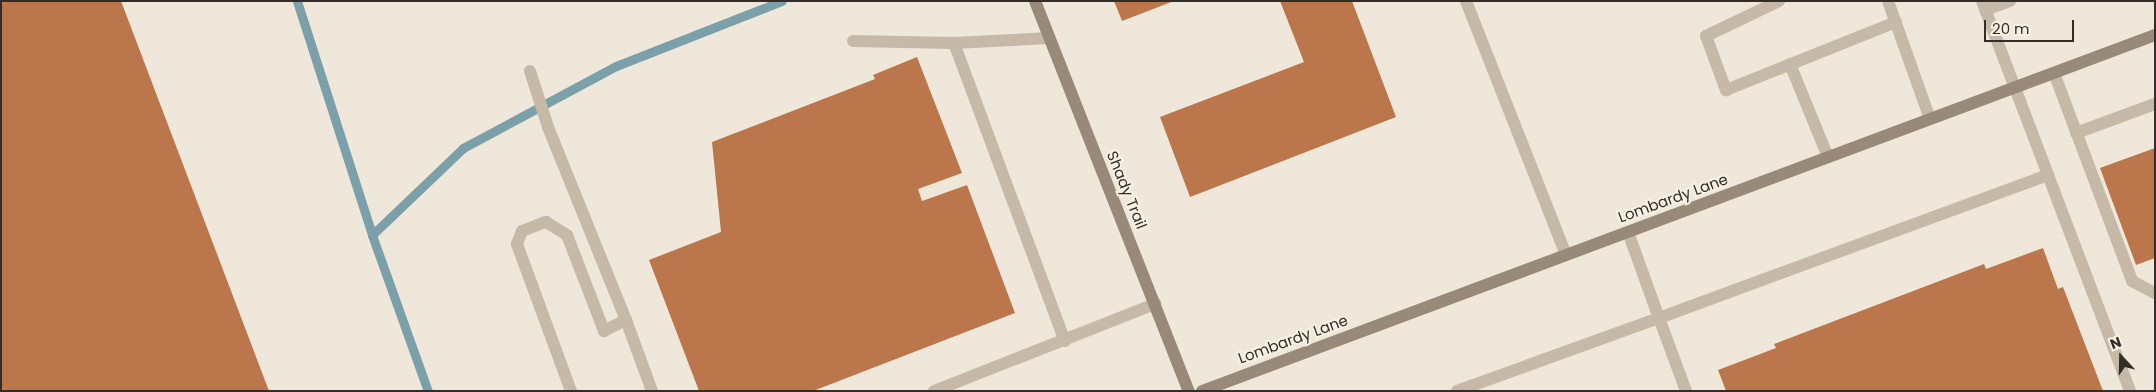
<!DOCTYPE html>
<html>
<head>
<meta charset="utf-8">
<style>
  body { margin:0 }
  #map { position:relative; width:2156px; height:392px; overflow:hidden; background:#efe8da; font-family:Poppins,sans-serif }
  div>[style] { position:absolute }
  .stream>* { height:9px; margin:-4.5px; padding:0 4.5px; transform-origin:4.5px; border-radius:4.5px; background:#7ba0a9 }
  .building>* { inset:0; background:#bb774b }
  .lane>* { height:12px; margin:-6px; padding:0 6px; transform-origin:6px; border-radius:6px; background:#c6b9a7 }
  .secondary>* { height:12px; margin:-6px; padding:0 6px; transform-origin:6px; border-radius:6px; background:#998978 }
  span { translate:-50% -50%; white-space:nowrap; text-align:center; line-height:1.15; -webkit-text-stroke:4px #f7f1e5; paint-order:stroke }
  .street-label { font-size:15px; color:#332c27 }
  .frame { position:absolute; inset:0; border:2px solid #332c27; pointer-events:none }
  .north { position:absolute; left:2096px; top:332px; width:50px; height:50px; -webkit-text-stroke:4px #f7f1e5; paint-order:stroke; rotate:339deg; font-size:14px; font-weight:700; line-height:20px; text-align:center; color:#332c27 }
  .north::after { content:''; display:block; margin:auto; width:18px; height:22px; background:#332c27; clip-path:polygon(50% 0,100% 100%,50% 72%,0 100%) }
  .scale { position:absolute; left:1984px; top:20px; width:90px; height:22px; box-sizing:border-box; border:2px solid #332c27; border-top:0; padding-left:6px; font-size:15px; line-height:18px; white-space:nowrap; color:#332c27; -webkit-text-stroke:4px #f7f1e5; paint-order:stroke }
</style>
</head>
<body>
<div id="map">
  <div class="stream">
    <div style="left:297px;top:1px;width:246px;rotate:72.2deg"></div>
    <div style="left:372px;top:235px;width:166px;rotate:70.3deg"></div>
    <div style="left:372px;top:235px;width:126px;rotate:-43.7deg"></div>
    <div style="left:463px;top:148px;width:174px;rotate:-28.2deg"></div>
    <div style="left:616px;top:66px;width:178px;rotate:-21.4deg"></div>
  </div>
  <div class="building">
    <div style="clip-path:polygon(1px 1px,121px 1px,269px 391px,1px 391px)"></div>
    <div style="clip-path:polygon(1114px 1px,1174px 1px,1122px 21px)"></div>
    <div style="clip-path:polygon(1280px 1px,1352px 1px,1396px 117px,1190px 197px,1160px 117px,1304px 62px)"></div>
    <div style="clip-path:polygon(917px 57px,962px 173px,918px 189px,922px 201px,967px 185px,1015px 313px,813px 391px,699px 391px,649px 260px,721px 232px,712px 142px,875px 79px,873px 75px)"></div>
    <div style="clip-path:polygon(2155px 148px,2155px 258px,2136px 265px,2100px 168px)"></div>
    <div style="clip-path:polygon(2043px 248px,2058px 289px,2063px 287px,2103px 391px,1726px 391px,1718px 370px,1776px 348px,1774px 344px,1984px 264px,1986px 269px)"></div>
  </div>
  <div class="lane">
    <div style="left:1466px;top:1px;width:273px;rotate:68.5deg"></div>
    <div style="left:1779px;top:1px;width:81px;rotate:154.4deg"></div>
    <div style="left:1706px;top:36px;width:58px;rotate:69.7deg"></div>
    <div style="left:1726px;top:90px;width:183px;rotate:-21.8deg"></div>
    <div style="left:1888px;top:1px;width:125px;rotate:70.4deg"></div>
    <div style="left:1982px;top:1px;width:186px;rotate:69.2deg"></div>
    <div style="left:1985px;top:10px;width:27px;rotate:-20deg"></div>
    <div style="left:853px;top:41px;width:101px;rotate:1.1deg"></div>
    <div style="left:954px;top:43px;width:318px;rotate:69.6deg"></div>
    <div style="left:954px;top:43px;width:95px;rotate:-3deg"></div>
    <div style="left:1790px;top:64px;width:100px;rotate:67.8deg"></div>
    <div style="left:530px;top:71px;width:59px;rotate:72.2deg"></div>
    <div style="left:548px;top:127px;width:208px;rotate:68deg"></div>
    <div style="left:2054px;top:73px;width:222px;rotate:69.4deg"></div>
    <div style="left:2132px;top:281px;width:26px;rotate:28deg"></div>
    <div style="left:2076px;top:133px;width:84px;rotate:-20.2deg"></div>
    <div style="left:1628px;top:232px;width:91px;rotate:70.2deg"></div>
    <div style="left:1659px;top:318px;width:414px;rotate:-20.2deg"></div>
    <div style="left:2048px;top:175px;width:231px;rotate:69.2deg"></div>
    <div style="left:571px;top:391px;width:157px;rotate:-110.2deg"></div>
    <div style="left:517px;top:244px;width:14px;rotate:-69deg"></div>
    <div style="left:522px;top:231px;width:26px;rotate:-21deg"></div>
    <div style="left:546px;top:222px;width:25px;rotate:32deg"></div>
    <div style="left:567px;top:235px;width:103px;rotate:68.9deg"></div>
    <div style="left:604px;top:331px;width:25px;rotate:-27deg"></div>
    <div style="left:626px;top:320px;width:76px;rotate:69.9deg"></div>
    <div style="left:934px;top:391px;width:238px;rotate:-21.5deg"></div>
    <div style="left:1457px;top:391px;width:215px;rotate:-19.9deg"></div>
    <div style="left:1659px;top:318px;width:78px;rotate:69.7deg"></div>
  </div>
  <div class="secondary">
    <div style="left:1035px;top:1px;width:419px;rotate:68.5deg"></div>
    <div style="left:1202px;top:391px;width:1017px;rotate:-20.48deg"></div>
  </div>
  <div class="street-label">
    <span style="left:1127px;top:190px;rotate:68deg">Shady Trail</span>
    <span style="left:1673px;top:198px;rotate:-20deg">Lombardy Lane</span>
    <span style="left:1293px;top:339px;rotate:-20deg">Lombardy Lane</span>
  </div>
  <div class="frame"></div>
  <div class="north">N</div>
  <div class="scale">20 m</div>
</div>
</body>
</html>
